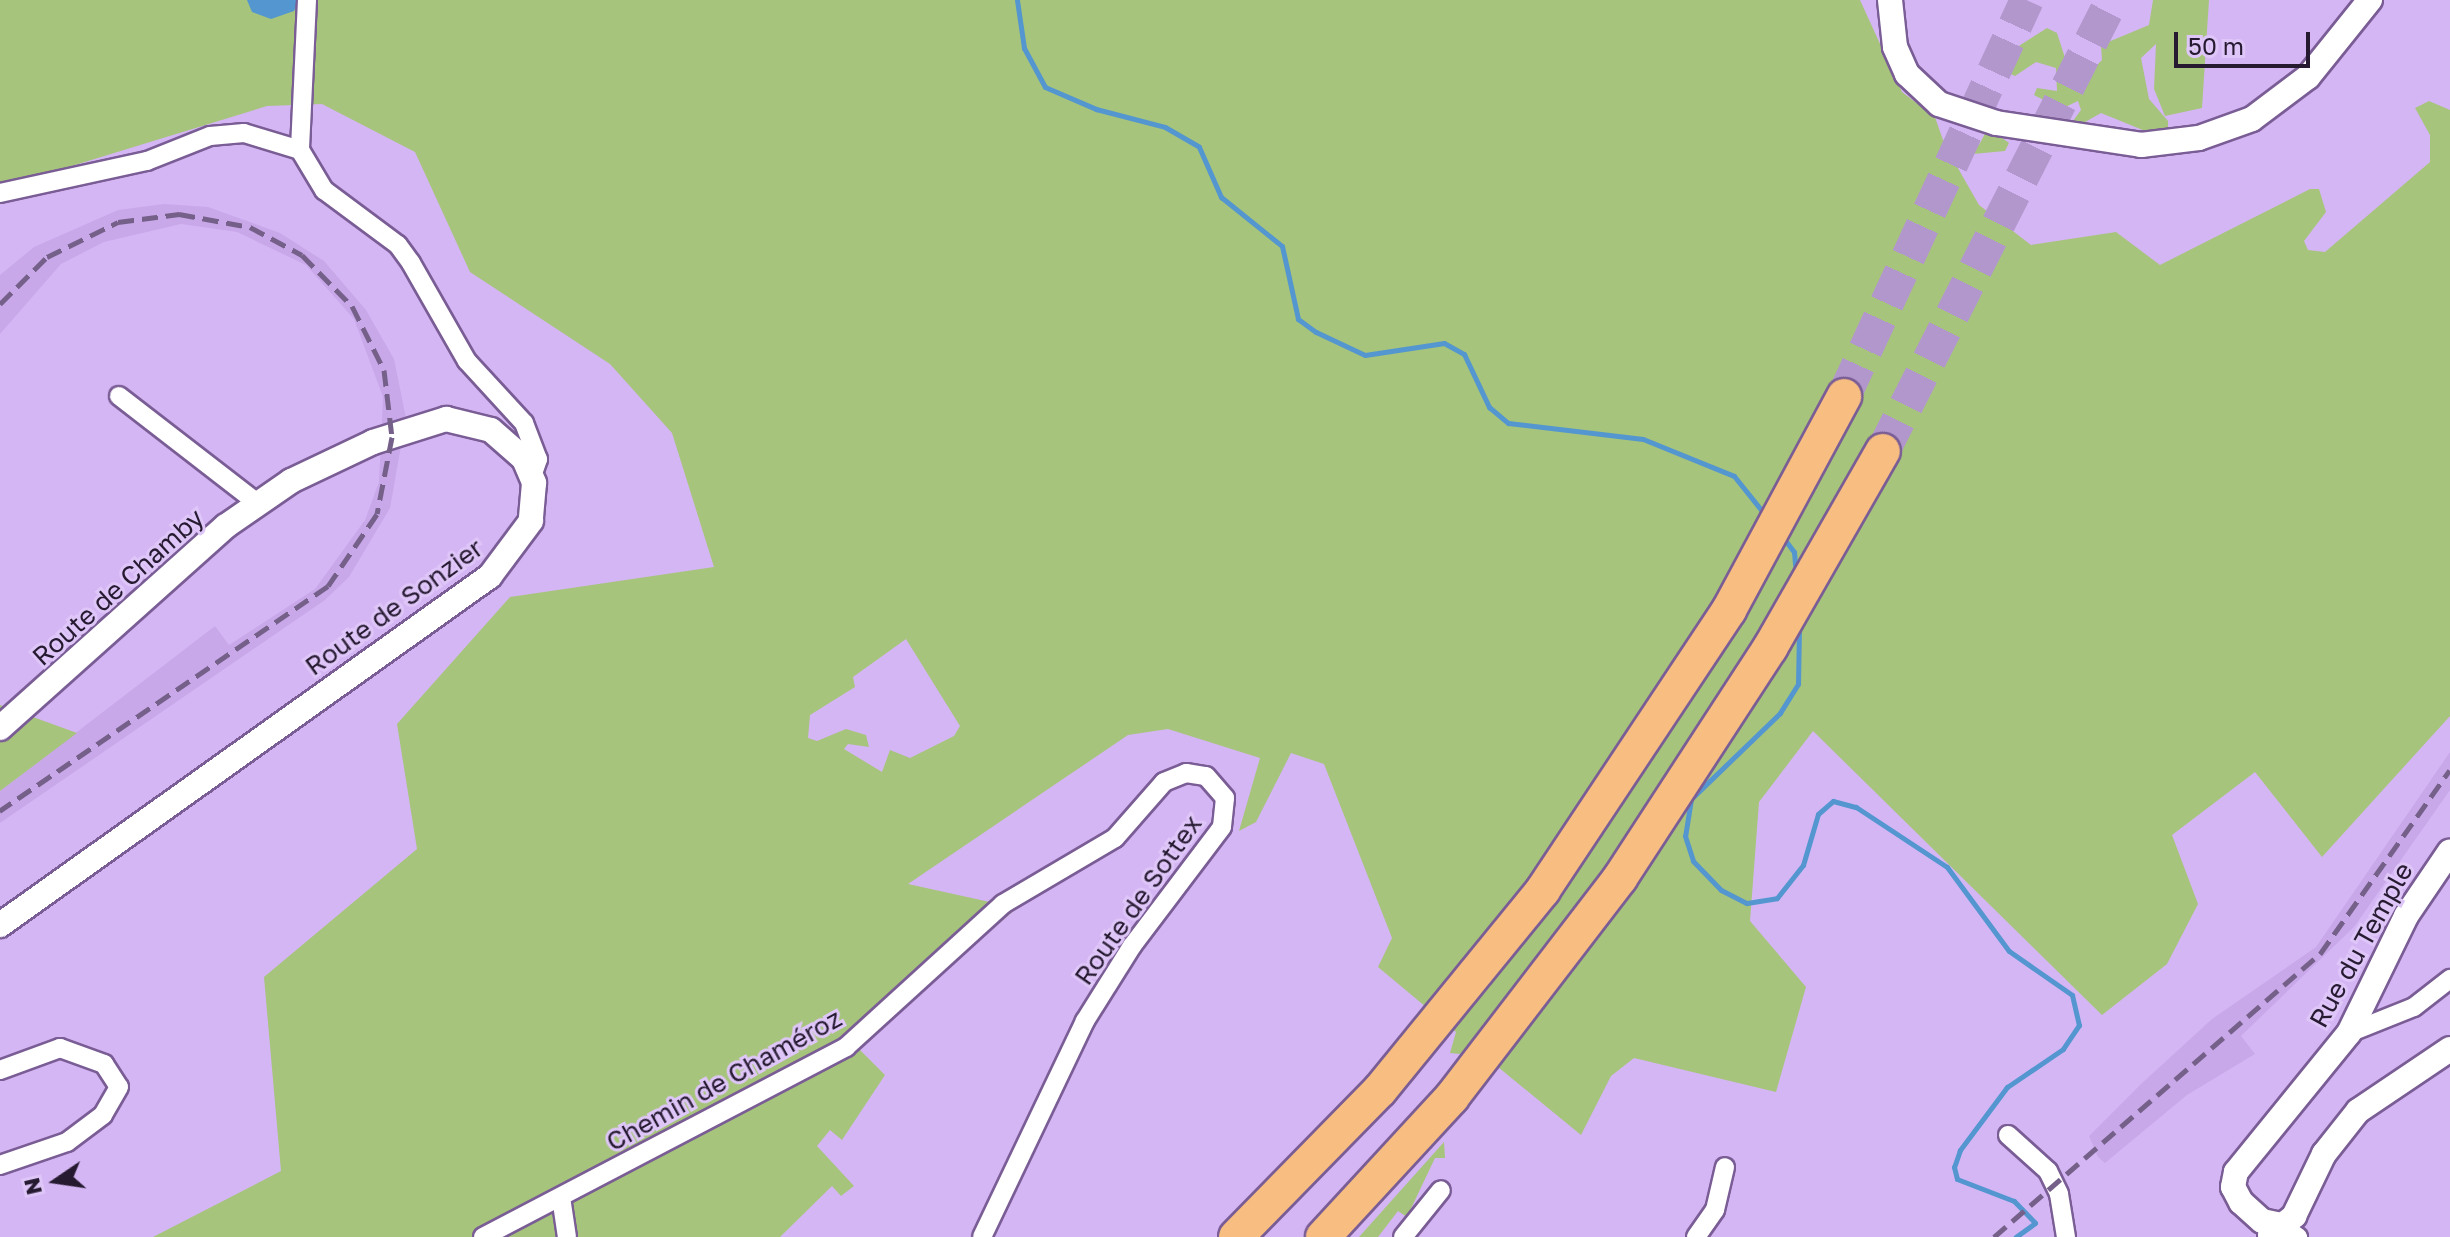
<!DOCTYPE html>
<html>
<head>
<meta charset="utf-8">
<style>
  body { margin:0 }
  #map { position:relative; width:2450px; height:1237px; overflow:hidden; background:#d5b6f4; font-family:"Golos Text",sans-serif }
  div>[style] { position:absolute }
  .built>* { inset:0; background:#c9a8ea }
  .green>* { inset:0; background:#a6c47b }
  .water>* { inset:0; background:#5496d0 }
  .stream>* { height:5px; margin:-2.5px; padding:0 2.5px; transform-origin:2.5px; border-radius:2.5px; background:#5496d0 }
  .motorway-tunnel>* { height:34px; margin-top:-17px; transform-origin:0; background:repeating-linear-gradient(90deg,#b297cd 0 34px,transparent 0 51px) }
  .roads { filter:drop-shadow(2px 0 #7a5d95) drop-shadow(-2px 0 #7a5d95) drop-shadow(0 2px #7a5d95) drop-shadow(0 -2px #7a5d95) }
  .minor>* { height:18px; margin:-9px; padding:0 9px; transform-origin:9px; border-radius:9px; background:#fff }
  .tertiary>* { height:24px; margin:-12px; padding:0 12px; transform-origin:12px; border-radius:12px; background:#fff }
  .motorway>* { height:34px; margin:-17px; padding:0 17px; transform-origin:17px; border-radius:17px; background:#f8be81 }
  .rail>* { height:5px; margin-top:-2.5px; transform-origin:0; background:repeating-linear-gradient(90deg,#746088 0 16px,transparent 0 24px) }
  span { translate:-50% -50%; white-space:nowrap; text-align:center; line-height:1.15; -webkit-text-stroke:6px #dfc6f8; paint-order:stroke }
  .street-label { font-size:26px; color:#261a31 }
  .north { position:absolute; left:16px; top:1141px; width:80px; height:80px; -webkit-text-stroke:6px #dfc6f8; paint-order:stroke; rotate:257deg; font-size:22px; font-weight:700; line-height:32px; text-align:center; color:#261a31 }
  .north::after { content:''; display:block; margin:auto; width:28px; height:36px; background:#261a31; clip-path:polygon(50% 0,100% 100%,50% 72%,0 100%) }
  .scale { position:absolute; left:2174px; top:32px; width:136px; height:36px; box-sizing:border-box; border:4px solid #261a31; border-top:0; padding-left:10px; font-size:24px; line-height:28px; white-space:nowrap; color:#261a31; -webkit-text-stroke:6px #dfc6f8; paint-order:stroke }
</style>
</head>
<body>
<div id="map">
  <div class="built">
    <div style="clip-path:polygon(164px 204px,208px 207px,280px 233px,324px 261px,366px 310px,394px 359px,406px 418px,390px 508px,349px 577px,325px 600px,0 823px,0 791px,215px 626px,229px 645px,315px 589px,365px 520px,379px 482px,383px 397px,354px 319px,306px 265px,237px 232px,181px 224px,104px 242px,61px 264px,0 334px,0 275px,34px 247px,118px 210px)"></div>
    <div style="clip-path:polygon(2450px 752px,2450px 790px,2354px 927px,2241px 1036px,2255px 1054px,2187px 1095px,2105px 1163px,2098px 1157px,2089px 1136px,2141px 1084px,2212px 1019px,2316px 947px)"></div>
  </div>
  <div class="green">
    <div style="clip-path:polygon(evenodd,0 0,1860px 0,1902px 92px,1935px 117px,1943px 140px,1979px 145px,1988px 128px,2009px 143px,2005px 151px,1951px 156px,1979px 205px,2031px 245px,2116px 232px,2160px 265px,2310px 189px,2319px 189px,2326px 212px,2304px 241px,2308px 250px,2325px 252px,2430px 162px,2430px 135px,2415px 108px,2429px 101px,2450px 110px,2450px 716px,2322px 857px,2255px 772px,2172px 835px,2198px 904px,2167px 964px,2102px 1015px,1813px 731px,1759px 802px,1750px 921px,1806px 987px,1776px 1092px,1634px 1058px,1611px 1076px,1581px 1135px,1470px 1044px,1460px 1054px,1450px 1053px,1456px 1032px,1378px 967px,1392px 938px,1324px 764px,1291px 753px,1256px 822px,1239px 831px,1260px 758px,1168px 729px,1128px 735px,908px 884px,1017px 908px,856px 1046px,885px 1075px,842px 1140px,830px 1130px,817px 1146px,854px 1186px,841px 1196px,832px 1186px,780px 1237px,153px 1237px,281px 1171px,264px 977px,417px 849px,397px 724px,510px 597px,714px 567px,672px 433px,610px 364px,470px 272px,415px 152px,322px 104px,267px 106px,0 188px,0 0,906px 639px,960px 726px,954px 736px,910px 758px,890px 750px,882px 772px,844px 749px,848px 744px,869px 747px,866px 735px,846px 729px,817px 741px,808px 738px,810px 715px,855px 687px,853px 677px,906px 639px)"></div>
    <div style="clip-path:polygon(2153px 0,2209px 0,2202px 108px,2165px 116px,2154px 89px,2156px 44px,2141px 58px,2149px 99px,2168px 121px,2168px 133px,2155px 135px,2101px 113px,2078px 126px,2073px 121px,2081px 110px,2078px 101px,2061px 109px,2034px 95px,2037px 88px,2057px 91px,2056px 68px,2036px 62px,2015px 76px,2000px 69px,2000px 58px,2047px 28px,2057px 33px,2067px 64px,2095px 67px,2102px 60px,2101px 45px,2149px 25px)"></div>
    <div style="clip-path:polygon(0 705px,77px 733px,0 791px)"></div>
    <div style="clip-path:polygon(1444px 1142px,1445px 1158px,1435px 1158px,1407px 1217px,1398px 1211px,1378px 1237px,1359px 1237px)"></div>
  </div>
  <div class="water">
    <div style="clip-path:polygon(247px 0,299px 0,294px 11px,271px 19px,252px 12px)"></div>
  </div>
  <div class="stream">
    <div style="left:1017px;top:0;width:49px;rotate:81.7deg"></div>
    <div style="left:1024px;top:48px;width:44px;rotate:61.7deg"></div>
    <div style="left:1045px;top:87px;width:56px;rotate:23.3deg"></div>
    <div style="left:1096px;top:109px;width:71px;rotate:14.6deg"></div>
    <div style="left:1165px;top:127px;width:39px;rotate:30deg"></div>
    <div style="left:1199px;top:147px;width:55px;rotate:66.3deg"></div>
    <div style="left:1221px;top:197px;width:78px;rotate:38.8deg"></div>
    <div style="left:1282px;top:246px;width:75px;rotate:77.6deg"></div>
    <div style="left:1298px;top:319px;width:22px;rotate:36deg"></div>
    <div style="left:1316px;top:332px;width:54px;rotate:25.1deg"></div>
    <div style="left:1365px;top:355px;width:80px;rotate:-8.6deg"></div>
    <div style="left:1444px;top:343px;width:23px;rotate:29deg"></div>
    <div style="left:1464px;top:354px;width:59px;rotate:64.7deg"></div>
    <div style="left:1489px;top:407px;width:25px;rotate:40deg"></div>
    <div style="left:1508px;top:423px;width:136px;rotate:6.8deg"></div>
    <div style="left:1643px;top:439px;width:98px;rotate:22.1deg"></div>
    <div style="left:1734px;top:476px;width:51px;rotate:51.3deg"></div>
    <div style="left:1782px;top:536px;width:20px;rotate:53deg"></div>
    <div style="left:1794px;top:552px;width:22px;rotate:85deg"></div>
    <div style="left:1799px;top:628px;width:56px;rotate:91deg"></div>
    <div style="left:1798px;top:684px;width:34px;rotate:122deg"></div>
    <div style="left:1780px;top:713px;width:124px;rotate:136deg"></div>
    <div style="left:1691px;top:799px;width:37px;rotate:99deg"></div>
    <div style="left:1685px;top:836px;width:26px;rotate:72deg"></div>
    <div style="left:1693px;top:861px;width:40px;rotate:46deg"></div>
    <div style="left:1721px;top:890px;width:29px;rotate:27deg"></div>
    <div style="left:1747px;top:903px;width:30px;rotate:-9deg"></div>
    <div style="left:1777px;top:898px;width:42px;rotate:-51.8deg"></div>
    <div style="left:1803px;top:865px;width:53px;rotate:-73.6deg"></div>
    <div style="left:1818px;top:814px;width:20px;rotate:-41deg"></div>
    <div style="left:1833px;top:801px;width:24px;rotate:15deg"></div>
    <div style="left:1856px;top:807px;width:109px;rotate:33.4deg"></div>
    <div style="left:1947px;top:867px;width:104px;rotate:53.6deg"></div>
    <div style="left:2009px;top:951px;width:77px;rotate:34.9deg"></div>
    <div style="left:2072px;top:995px;width:31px;rotate:77deg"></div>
    <div style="left:2079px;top:1025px;width:29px;rotate:124deg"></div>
    <div style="left:2063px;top:1049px;width:68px;rotate:145.8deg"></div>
    <div style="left:2007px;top:1087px;width:79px;rotate:126.7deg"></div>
    <div style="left:1960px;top:1150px;width:18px;rotate:109deg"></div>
    <div style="left:1954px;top:1167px;width:12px;rotate:76deg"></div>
    <div style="left:1957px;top:1179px;width:61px;rotate:21.1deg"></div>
    <div style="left:2014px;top:1201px;width:30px;rotate:46deg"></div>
    <div style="left:2035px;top:1223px;width:24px;rotate:144deg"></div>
  </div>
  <div class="motorway-tunnel">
    <div style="left:1844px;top:396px;width:436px;rotate:-65.2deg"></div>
    <div style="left:1883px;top:451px;width:506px;rotate:-63.08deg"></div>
  </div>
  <div class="roads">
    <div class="minor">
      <div style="left:307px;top:0;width:150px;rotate:92.7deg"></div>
      <div style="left:300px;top:150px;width:47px;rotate:59deg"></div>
      <div style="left:324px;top:190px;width:92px;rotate:36.6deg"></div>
      <div style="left:398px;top:245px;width:22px;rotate:54deg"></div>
      <div style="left:411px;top:263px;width:113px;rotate:60.3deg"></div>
      <div style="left:467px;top:361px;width:84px;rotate:47.4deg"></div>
      <div style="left:524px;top:423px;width:39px;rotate:69deg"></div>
      <div style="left:538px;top:459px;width:18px;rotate:109deg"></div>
      <div style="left:0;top:193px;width:150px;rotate:-12.3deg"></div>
      <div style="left:147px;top:161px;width:68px;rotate:-21.6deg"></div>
      <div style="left:210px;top:136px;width:34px;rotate:-5deg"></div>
      <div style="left:244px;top:133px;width:59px;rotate:16.9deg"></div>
      <div style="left:119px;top:396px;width:173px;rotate:37.7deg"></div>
      <div style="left:2349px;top:1033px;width:70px;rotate:-21.8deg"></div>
      <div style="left:2414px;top:1007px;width:46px;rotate:-37.9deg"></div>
      <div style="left:0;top:1070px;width:64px;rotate:-20.1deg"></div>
      <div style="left:60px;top:1048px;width:47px;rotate:20deg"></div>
      <div style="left:104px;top:1064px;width:27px;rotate:57deg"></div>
      <div style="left:119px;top:1087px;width:32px;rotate:120deg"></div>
      <div style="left:103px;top:1115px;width:45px;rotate:143.1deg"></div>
      <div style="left:67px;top:1142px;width:71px;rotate:161.1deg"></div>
      <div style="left:2008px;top:1135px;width:54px;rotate:42deg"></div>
      <div style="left:2048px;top:1171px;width:25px;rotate:64deg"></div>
      <div style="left:2059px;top:1194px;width:44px;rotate:80.8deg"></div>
      <div style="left:561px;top:1197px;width:40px;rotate:81.5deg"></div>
      <div style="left:2281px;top:1225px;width:21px;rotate:35deg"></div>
      <div style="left:483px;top:1237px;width:410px;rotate:-27.6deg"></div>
      <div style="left:846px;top:1047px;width:212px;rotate:-42.3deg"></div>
      <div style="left:1003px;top:904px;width:130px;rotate:-30.5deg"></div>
      <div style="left:1115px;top:838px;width:74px;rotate:-48.8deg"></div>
      <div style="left:1164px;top:782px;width:24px;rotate:-22deg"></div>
      <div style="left:1186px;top:773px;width:20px;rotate:9deg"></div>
      <div style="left:1206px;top:776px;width:29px;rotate:49deg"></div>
      <div style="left:1225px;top:798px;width:29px;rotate:96deg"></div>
      <div style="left:1222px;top:827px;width:149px;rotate:127.1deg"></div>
      <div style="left:1132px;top:946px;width:89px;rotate:122.1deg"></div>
      <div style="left:1085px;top:1021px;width:239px;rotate:115.5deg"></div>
      <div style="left:1403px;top:1237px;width:60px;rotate:-51deg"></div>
      <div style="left:1696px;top:1237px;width:33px;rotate:-55deg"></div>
      <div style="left:1715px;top:1210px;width:44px;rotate:-76.9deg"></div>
    </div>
    <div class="tertiary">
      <div style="left:1890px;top:0;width:47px;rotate:83.9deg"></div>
      <div style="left:1895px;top:47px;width:30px;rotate:66deg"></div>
      <div style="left:1907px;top:74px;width:44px;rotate:43.2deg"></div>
      <div style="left:1939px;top:104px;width:60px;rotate:18.4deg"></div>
      <div style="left:1996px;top:123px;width:147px;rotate:8.6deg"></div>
      <div style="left:2141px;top:145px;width:58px;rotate:-6.9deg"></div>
      <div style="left:2199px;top:138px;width:56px;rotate:-19.7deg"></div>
      <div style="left:2252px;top:119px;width:70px;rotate:-36.9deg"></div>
      <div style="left:2308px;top:77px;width:99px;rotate:-51.2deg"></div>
      <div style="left:0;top:728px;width:303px;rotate:-41.8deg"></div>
      <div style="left:226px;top:526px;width:79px;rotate:-34.7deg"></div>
      <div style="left:291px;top:481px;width:91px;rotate:-25.4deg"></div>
      <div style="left:373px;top:442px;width:77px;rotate:-17.5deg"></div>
      <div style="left:446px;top:419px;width:46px;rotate:13.7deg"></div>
      <div style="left:491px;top:430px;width:44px;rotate:41.3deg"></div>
      <div style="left:524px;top:459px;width:26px;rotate:67deg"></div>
      <div style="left:534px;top:483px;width:38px;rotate:95deg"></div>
      <div style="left:531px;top:521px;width:69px;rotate:126.7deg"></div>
      <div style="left:490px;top:576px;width:602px;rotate:144.54deg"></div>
      <div style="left:2281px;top:1225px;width:19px;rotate:-168deg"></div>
      <div style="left:2262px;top:1221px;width:28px;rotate:-138deg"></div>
      <div style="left:2241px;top:1202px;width:17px;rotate:-118deg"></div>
      <div style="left:2233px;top:1187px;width:15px;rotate:-79deg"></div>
      <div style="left:2236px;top:1172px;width:179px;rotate:-50.9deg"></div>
      <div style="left:2349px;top:1033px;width:130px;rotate:-64deg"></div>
      <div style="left:2406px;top:916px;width:78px;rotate:-55.9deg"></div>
      <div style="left:2270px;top:1235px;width:31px;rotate:-38deg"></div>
      <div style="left:2294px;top:1216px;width:69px;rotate:-64.2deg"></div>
      <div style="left:2324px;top:1154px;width:55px;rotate:-51.7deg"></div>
      <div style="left:2358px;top:1111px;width:111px;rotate:-34deg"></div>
    </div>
    <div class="motorway">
      <div style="left:1236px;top:1237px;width:206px;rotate:-45.6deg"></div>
      <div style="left:1380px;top:1090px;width:258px;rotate:-50.8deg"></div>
      <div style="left:1543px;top:890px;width:336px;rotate:-56.4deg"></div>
      <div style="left:1729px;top:610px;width:243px;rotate:-61.7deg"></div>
      <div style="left:1323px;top:1237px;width:190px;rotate:-47.3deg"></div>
      <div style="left:1452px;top:1097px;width:276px;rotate:-52.5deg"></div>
      <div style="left:1620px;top:878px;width:275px;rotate:-56.9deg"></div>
      <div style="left:1770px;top:648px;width:227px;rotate:-60.2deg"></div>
    </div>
  </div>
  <div class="rail">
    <div style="left:0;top:304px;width:66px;rotate:-45deg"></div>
    <div style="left:47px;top:257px;width:79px;rotate:-26.2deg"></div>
    <div style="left:118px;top:222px;width:62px;rotate:-7.5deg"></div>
    <div style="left:179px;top:214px;width:72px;rotate:10.4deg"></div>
    <div style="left:250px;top:227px;width:59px;rotate:28.3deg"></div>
    <div style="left:302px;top:255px;width:71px;rotate:45.6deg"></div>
    <div style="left:352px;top:306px;width:72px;rotate:63.4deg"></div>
    <div style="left:384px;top:370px;width:67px;rotate:83.2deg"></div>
    <div style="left:392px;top:437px;width:78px;rotate:101deg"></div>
    <div style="left:377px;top:514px;width:87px;rotate:124.2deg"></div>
    <div style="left:328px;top:586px;width:398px;rotate:145.6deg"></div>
    <div style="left:1994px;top:1237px;width:432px;rotate:-41deg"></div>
    <div style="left:2320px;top:954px;width:225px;rotate:-54.8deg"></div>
  </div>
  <div class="street-label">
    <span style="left:118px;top:587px;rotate:-42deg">Route de Chamby</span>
    <span style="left:394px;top:607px;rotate:-36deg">Route de Sonzier</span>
    <span style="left:1138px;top:900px;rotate:-55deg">Route de Sottex</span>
    <span style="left:2361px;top:945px;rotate:-61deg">Rue du Temple</span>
    <span style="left:724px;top:1080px;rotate:-29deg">Chemin de Chaméroz</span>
  </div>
  <div class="north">N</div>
  <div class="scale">50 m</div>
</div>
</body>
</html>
